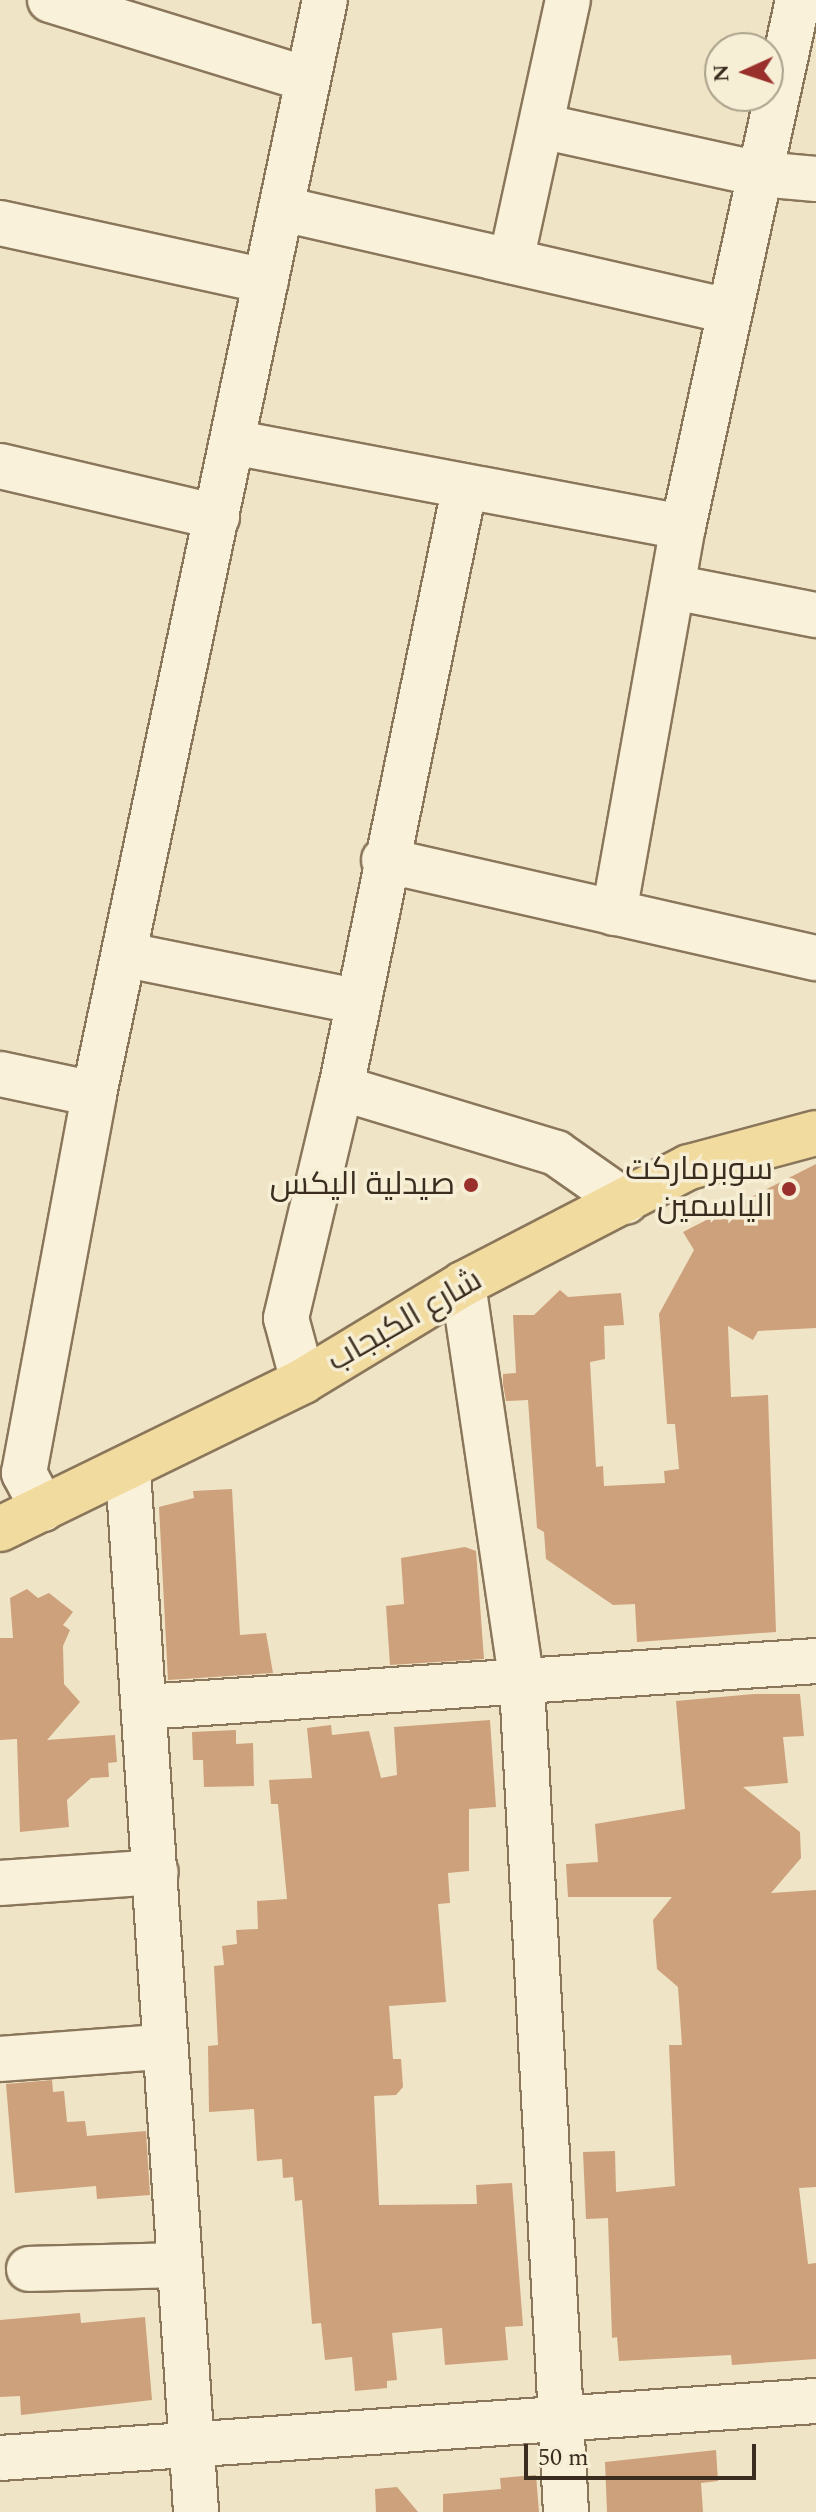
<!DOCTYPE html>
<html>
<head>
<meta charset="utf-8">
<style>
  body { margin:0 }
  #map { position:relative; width:816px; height:2512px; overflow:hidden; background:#efe4c6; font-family:Spectral,Cairo,serif }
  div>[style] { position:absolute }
  .building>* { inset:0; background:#cda17b }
  .roads { filter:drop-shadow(2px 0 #8a765b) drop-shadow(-2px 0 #8a765b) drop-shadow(0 2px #8a765b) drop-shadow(0 -2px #8a765b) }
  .minor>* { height:44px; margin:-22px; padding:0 22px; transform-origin:22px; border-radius:22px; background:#f9f1d9 }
  .major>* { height:44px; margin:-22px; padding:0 22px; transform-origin:22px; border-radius:22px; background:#f1db9e }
  .dots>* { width:22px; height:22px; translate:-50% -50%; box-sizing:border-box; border:4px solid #f6eed5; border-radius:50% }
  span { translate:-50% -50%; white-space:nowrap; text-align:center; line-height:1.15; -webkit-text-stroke:7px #f6eed5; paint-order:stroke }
  .poi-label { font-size:32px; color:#3a2d1f }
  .right { translate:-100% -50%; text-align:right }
  .street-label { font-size:32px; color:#3a2d1f }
  .north { position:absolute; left:704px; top:32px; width:80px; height:80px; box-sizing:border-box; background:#f6eed5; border:2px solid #aba18c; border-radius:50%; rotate:267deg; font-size:22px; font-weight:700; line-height:32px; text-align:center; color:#3a2d1f }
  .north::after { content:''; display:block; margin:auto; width:28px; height:36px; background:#99302b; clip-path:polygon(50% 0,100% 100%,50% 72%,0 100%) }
  .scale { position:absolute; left:524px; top:2444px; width:232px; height:36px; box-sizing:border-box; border:4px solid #3a2d1f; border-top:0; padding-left:10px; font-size:24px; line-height:28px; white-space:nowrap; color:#3a2d1f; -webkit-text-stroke:6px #f6eed5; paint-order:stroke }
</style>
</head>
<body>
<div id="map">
  <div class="building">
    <div style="clip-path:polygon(816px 1164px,816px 1328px,758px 1331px,753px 1340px,728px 1326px,731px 1397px,768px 1395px,776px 1632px,637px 1642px,635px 1604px,613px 1605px,546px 1559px,544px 1532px,537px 1528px,528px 1400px,506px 1401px,503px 1384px,503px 1374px,516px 1373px,513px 1315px,534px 1315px,560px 1290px,568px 1297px,621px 1293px,624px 1325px,604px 1326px,605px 1359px,590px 1362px,596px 1467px,603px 1466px,604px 1486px,665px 1483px,664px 1471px,679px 1469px,675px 1424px,667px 1424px,659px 1314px,694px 1250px,683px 1232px)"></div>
    <div style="clip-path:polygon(232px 1489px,240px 1635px,266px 1633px,273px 1673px,168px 1680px,159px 1507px,194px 1498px,193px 1491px)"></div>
    <div style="clip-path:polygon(465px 1547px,476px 1551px,484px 1659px,390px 1665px,386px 1606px,404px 1604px,401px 1558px)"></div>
    <div style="clip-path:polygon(27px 1589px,38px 1598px,49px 1593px,73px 1612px,63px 1625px,70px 1630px,63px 1646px,64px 1684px,80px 1702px,47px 1740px,115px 1735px,117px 1762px,108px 1763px,109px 1777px,91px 1778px,67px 1800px,69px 1827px,20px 1832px,17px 1739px,0 1740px,0 1638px,13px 1638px,10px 1598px)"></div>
    <div style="clip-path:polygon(754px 1694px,800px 1694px,804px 1736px,783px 1737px,788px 1783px,743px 1787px,800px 1832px,801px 1858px,771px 1893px,816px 1890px,816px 2187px,799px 2188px,808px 2264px,816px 2263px,816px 2359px,732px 2365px,731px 2355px,619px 2361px,617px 2337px,612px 2338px,608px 2218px,586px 2219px,583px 2152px,615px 2151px,616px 2192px,675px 2186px,669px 2045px,682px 2045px,678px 1987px,657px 1969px,653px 1920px,672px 1897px,568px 1897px,566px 1864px,598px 1862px,595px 1824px,685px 1809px,676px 1701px)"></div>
    <div style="clip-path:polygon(490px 1720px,496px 1807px,469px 1809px,469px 1871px,448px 1873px,450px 1903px,438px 1904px,446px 2002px,389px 2006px,393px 2059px,401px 2059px,403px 2087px,396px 2095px,374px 2096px,379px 2205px,477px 2204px,476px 2185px,512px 2183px,523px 2326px,505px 2327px,508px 2360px,445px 2365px,442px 2328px,392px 2333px,397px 2380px,387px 2381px,387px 2388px,355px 2391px,352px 2357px,325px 2360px,321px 2323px,312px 2324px,302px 2200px,295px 2201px,293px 2177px,283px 2178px,282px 2159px,257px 2161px,254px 2109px,209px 2112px,208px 2046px,218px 2045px,214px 1966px,224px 1965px,222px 1946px,237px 1944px,236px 1930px,258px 1929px,257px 1901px,287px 1899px,278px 1804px,271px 1804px,269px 1780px,312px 1778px,307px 1728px,331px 1725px,332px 1735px,369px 1731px,381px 1778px,397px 1775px,394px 1727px)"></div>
    <div style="clip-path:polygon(236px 1730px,236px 1744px,253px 1743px,254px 1786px,204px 1787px,203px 1760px,193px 1760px,192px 1732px)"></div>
    <div style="clip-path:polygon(52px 2080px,53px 2092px,64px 2091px,67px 2122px,85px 2121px,87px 2136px,146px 2131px,150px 2195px,97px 2199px,96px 2186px,15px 2193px,6px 2084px)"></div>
    <div style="clip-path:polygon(80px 2313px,81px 2323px,145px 2317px,152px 2400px,21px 2415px,20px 2396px,0 2397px,0 2320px)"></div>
    <div style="clip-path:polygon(716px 2450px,718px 2481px,701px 2483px,703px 2512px,607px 2512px,605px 2462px)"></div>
    <div style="clip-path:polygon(536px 2475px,539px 2512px,443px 2512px,443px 2494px,501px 2489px,500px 2478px)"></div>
    <div style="clip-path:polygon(397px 2487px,418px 2512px,376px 2512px,375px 2489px)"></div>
  </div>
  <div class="roads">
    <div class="minor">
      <div style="left:50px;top:0;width:266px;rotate:17.1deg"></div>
      <div style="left:541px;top:126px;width:224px;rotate:12.4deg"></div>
      <div style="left:760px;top:174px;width:56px;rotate:5.1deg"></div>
      <div style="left:283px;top:209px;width:458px;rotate:12.9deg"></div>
      <div style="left:0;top:223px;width:272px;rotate:12.3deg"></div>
      <div style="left:511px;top:261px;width:267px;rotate:-77.7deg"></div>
      <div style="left:232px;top:442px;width:459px;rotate:10.7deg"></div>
      <div style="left:0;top:466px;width:223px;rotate:13.2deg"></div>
      <div style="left:673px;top:587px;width:146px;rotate:11.1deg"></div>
      <div style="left:384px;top:860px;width:443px;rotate:12.8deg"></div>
      <div style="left:614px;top:913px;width:392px;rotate:-79.9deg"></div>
      <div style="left:683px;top:527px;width:539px;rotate:-77.69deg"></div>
      <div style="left:127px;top:955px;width:234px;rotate:11.4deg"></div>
      <div style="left:0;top:1074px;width:96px;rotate:12deg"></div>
      <div style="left:341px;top:1088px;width:225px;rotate:16.8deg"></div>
      <div style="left:556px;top:1153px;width:85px;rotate:35deg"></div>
      <div style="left:463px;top:1284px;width:404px;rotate:81.6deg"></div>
      <div style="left:522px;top:1684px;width:829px;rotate:86.96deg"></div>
      <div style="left:303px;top:1381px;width:65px;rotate:-105.1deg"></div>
      <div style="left:286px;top:1318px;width:236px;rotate:-76.6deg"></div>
      <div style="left:341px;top:1088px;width:611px;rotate:-78.38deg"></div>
      <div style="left:128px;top:1471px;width:1043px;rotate:86.26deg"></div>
      <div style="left:43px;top:1509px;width:41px;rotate:-117.8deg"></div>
      <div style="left:24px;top:1473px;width:385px;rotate:-79.5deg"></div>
      <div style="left:94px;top:1094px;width:1118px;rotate:-78.08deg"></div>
      <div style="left:145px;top:1707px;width:673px;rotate:-3.92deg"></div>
      <div style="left:0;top:1883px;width:156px;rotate:-4deg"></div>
      <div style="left:0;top:2059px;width:161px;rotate:-4.3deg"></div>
      <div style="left:29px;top:2269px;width:149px;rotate:-1.5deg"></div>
      <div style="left:0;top:2458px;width:818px;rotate:-4deg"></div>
    </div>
    <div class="major">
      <div style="left:0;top:1529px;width:337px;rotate:-26deg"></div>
      <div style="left:303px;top:1381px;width:187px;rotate:-31.2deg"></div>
      <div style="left:463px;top:1284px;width:254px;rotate:-27.4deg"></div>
      <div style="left:689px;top:1167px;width:131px;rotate:-15deg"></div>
    </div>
  </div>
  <div class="dots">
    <div style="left:471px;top:1185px;background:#99302b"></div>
    <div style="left:789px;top:1189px;background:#99302b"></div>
  </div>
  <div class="poi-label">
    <span class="right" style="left:773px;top:1189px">سوبرماركت<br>الياسمين</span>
    <span class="right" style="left:455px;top:1185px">صيدلية اليكس</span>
  </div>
  <div class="street-label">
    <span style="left:405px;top:1321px;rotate:-30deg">شارع الكبجاب</span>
  </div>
  <div class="north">N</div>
  <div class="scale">50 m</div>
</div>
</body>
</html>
